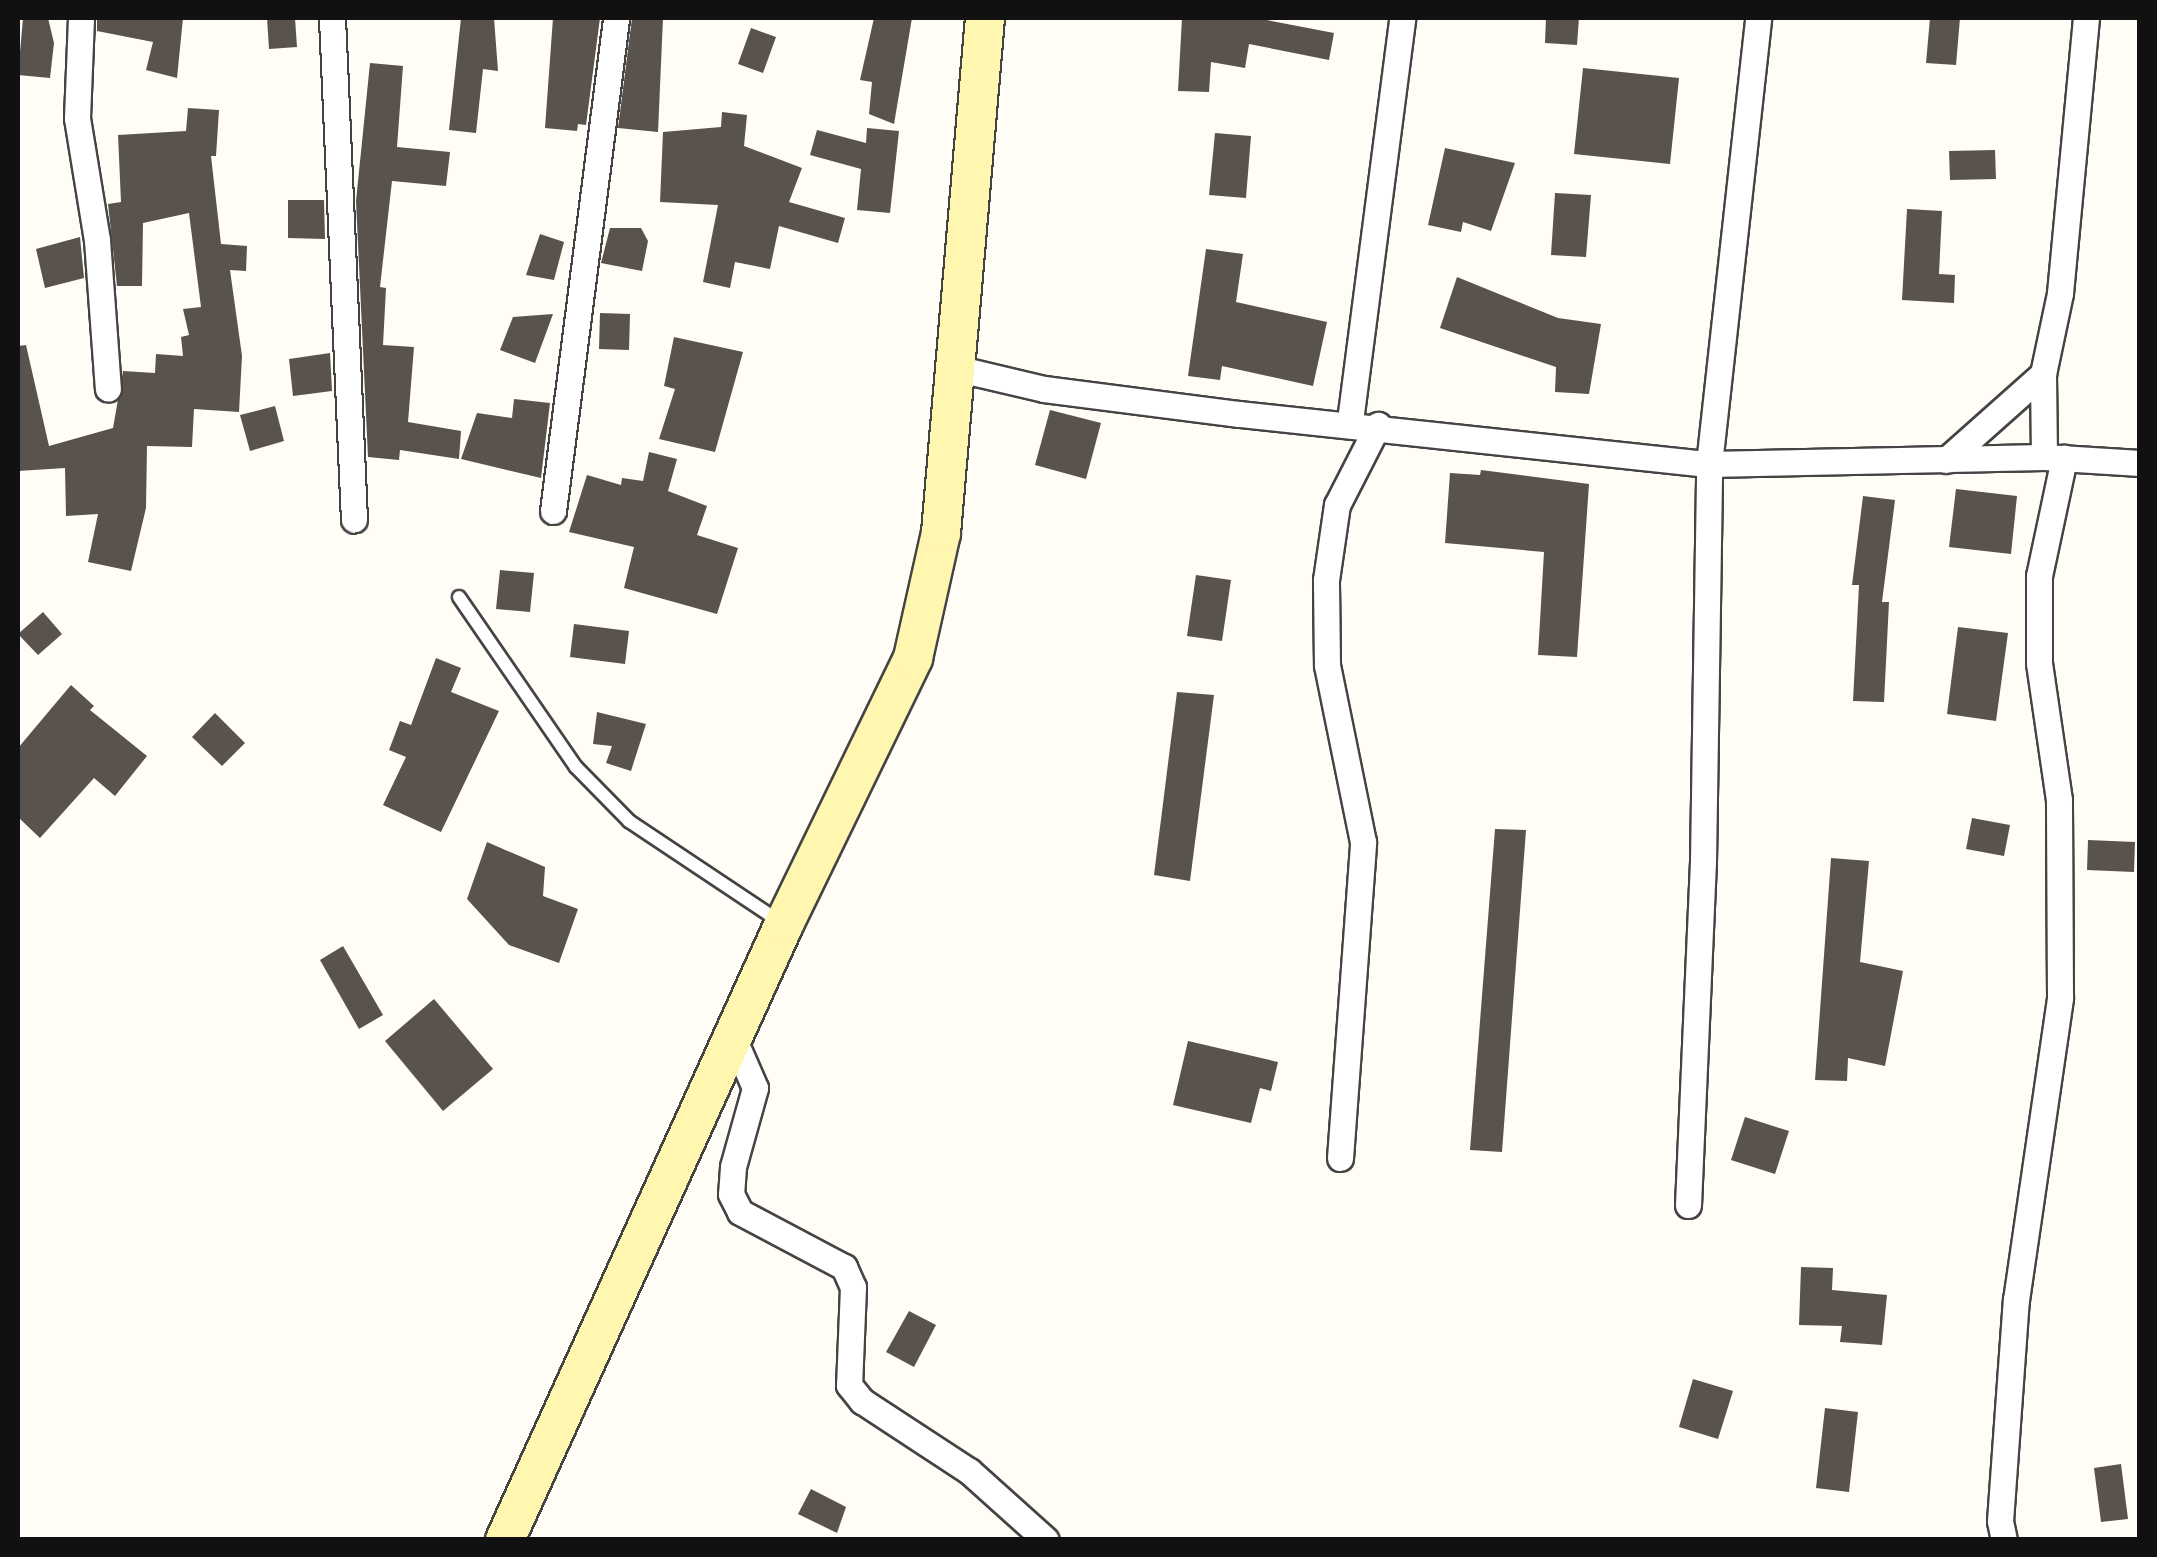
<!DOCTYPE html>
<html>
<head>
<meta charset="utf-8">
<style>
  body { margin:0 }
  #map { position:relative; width:2157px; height:1557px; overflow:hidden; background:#fffdf5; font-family:"Crimson Pro",serif }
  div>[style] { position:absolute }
  .building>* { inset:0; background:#5a524d }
  .roads { filter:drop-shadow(2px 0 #444) drop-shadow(-2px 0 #444) drop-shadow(0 2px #444) drop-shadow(0 -2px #444) }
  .lane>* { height:12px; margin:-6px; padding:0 6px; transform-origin:6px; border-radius:6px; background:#fff }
  .street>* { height:25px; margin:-12.5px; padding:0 12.5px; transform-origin:12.5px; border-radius:12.5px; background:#fff }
  .secondary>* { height:38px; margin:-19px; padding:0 19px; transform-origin:19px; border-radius:19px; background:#fff6b0 }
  span { translate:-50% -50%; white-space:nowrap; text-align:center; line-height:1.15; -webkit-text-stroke:10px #fff; paint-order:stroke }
  .frame { position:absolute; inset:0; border:20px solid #111; pointer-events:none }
</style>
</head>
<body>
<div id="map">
  <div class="building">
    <div style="clip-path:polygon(23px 18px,48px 18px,54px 43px,50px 78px,18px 75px)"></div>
    <div style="clip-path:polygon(97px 18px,183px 18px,177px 78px,146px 70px,153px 42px,97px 31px)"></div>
    <div style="clip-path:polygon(267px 18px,295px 18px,297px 47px,269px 49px)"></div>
    <div style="clip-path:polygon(461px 18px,494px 18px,498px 71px,483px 69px,476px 133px,449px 130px)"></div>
    <div style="clip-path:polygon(553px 18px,600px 18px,586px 125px,578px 124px,577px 131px,545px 128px)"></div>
    <div style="clip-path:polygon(632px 18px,663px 18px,658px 132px,618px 128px)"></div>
    <div style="clip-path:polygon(874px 18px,912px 18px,894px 124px,869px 114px,872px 82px,860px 80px)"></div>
    <div style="clip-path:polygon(1182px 18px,1256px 18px,1334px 33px,1329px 60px,1249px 44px,1245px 68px,1211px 62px,1209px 92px,1178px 91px)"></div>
    <div style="clip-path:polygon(1546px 18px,1579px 18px,1577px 45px,1545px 43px)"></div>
    <div style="clip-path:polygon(1930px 18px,1960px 18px,1956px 65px,1926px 63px)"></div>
    <div style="clip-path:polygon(751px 28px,776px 37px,763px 73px,738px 64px)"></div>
    <div style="clip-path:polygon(370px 63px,403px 66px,397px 147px,450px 152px,446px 186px,392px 181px,380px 287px,386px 288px,383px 345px,414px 347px,408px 422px,461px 431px,459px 459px,400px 450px,399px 460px,368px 457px,356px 201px)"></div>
    <div style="clip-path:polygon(1583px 68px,1679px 78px,1670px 164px,1574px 154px)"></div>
    <div style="clip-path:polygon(188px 108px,219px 110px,216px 156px,211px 156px,221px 244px,247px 246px,246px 271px,230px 270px,242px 356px,239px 412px,194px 409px,192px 447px,147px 446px,146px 508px,131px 571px,88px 562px,98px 514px,66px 516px,65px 468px,18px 471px,18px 346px,26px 345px,49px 446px,113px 428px,123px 371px,155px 373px,156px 354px,183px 356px,181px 337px,189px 335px,183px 309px,201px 307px,189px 213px,143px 223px,142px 286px,117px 286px,108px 204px,121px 202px,118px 135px,186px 131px)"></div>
    <div style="clip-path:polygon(722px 112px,747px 115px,744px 146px,802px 168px,789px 202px,845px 218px,838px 243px,779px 226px,770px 269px,735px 262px,730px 288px,703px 282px,718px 205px,660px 202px,663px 132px,721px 127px)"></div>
    <div style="clip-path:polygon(867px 128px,899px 131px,890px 213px,857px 210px,861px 169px,810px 155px,817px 130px,866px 143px)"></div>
    <div style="clip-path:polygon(1215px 133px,1251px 136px,1246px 198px,1209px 195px)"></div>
    <div style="clip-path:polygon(1445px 148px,1515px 163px,1491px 231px,1463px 222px,1461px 232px,1428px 225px)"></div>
    <div style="clip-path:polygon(1995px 150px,1996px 179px,1950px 180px,1949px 151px)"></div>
    <div style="clip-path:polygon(1555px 193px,1591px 195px,1586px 257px,1551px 255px)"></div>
    <div style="clip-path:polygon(288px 200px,324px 200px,325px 239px,288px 238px)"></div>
    <div style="clip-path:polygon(1907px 209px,1942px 211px,1939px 274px,1955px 275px,1954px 303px,1902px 300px)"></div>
    <div style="clip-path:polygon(610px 228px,641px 228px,648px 241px,642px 271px,601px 263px)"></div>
    <div style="clip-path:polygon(540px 234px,564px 242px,554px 280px,526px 275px)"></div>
    <div style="clip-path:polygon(80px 237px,84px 278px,45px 288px,36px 249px)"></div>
    <div style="clip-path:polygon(1206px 249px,1243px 254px,1236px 302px,1327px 322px,1313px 386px,1222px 366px,1220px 380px,1188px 376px)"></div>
    <div style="clip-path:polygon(1457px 277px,1558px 318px,1601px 324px,1589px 394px,1555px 392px,1556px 367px,1440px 328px)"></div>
    <div style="clip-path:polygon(600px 313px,630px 314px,629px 350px,599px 349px)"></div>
    <div style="clip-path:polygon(553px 314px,535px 363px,500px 350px,513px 317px)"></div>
    <div style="clip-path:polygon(674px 337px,743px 352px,715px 452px,659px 439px,675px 389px,664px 386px)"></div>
    <div style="clip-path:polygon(330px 353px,332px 391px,293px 396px,289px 359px)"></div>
    <div style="clip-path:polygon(514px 399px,550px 403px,541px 478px,461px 459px,477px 413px,512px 418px)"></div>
    <div style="clip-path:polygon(275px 406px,284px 441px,250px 451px,240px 415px)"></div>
    <div style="clip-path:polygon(1050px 410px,1101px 423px,1086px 479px,1035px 465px)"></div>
    <div style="clip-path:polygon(649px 452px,677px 459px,668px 491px,707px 506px,697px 535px,738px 548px,717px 614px,624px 588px,634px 547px,569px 532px,587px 475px,621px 485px,622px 478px,643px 481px)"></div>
    <div style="clip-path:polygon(1481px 470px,1589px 484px,1577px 657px,1538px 655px,1544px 552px,1445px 543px,1450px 473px,1480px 475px)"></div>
    <div style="clip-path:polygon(1956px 489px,2017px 496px,2011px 554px,1949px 547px)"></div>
    <div style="clip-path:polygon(1863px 496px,1895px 500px,1882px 602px,1889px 602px,1884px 702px,1853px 701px,1859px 585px,1852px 585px)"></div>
    <div style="clip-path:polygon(500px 570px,534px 573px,530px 612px,496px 609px)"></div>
    <div style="clip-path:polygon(1196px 575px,1231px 580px,1222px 641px,1187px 636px)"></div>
    <div style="clip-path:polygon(43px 612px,62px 634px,38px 655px,18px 634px)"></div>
    <div style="clip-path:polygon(574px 624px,629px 631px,625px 664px,570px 657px)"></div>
    <div style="clip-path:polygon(1958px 627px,2008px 633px,1996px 721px,1947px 714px)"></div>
    <div style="clip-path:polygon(436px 658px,461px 668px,451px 692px,499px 711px,441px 832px,383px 805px,406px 757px,389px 750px,400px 721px,411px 725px)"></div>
    <div style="clip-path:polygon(71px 685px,94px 706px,90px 710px,147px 756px,115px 796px,94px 778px,40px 838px,18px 817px,18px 748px)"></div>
    <div style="clip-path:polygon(1177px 692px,1214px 695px,1190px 881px,1154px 875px)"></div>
    <div style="clip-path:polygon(597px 712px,646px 724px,631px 771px,606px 763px,612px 746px,593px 744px)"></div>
    <div style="clip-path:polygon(215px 713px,245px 743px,222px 766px,192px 737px)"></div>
    <div style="clip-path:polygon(1972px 818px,2010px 825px,2004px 856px,1966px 849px)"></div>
    <div style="clip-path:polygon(1495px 829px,1526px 830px,1502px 1152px,1470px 1150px)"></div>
    <div style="clip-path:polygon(2088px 840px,2135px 842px,2134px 872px,2087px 870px)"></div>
    <div style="clip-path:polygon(487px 842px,545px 867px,543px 896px,578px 909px,559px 963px,509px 945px,467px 899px)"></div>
    <div style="clip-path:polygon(1831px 858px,1869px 861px,1860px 962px,1903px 971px,1885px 1066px,1848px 1058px,1847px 1081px,1815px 1080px)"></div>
    <div style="clip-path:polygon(343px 946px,383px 1015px,359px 1029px,320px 960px)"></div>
    <div style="clip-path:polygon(434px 999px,493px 1069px,443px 1111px,385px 1041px)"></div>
    <div style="clip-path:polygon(1188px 1041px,1278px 1062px,1271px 1091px,1260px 1088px,1251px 1123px,1173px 1105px)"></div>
    <div style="clip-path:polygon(1745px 1117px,1789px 1131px,1775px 1174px,1731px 1160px)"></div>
    <div style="clip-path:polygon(1801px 1267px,1833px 1268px,1832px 1290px,1887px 1295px,1882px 1345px,1840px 1342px,1842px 1326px,1799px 1325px)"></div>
    <div style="clip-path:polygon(909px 1311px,936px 1325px,914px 1367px,886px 1352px)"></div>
    <div style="clip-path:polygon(1693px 1379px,1733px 1391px,1718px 1439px,1679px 1427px)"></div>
    <div style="clip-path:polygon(1825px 1408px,1858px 1412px,1849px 1492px,1816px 1488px)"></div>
    <div style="clip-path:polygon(2121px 1464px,2128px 1519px,2101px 1522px,2094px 1468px)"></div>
    <div style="clip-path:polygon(811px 1489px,846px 1507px,837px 1533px,798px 1514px)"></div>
  </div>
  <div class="roads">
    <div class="lane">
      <div style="left:459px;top:597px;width:206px;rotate:55.5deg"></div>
      <div style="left:576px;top:767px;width:76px;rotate:45.5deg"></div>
      <div style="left:629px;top:821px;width:180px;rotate:33.7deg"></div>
    </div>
    <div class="street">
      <div style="left:81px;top:18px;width:100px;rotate:92.3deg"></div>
      <div style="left:77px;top:118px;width:124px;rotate:80.7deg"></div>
      <div style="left:97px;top:240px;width:149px;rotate:85.8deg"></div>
      <div style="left:332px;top:18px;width:502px;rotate:87.49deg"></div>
      <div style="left:955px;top:368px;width:91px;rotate:13.3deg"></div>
      <div style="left:1044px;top:389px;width:197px;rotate:7.3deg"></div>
      <div style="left:1239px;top:414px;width:473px;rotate:6.1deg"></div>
      <div style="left:1709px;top:464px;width:335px;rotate:-1.2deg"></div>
      <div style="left:2044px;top:457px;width:96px;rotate:3.6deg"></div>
      <div style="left:1350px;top:421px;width:406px;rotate:-82.6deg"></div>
      <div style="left:2044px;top:457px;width:83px;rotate:-90.7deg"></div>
      <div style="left:2043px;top:374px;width:83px;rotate:-78.1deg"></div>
      <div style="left:2060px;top:293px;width:276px;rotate:-84.6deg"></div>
      <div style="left:1946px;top:460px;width:130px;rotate:-41.6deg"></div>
      <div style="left:553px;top:511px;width:497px;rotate:-82.7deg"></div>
      <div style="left:735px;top:1042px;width:50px;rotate:66.5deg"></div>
      <div style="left:755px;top:1088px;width:82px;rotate:105.6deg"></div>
      <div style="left:733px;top:1167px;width:27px;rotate:94deg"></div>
      <div style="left:731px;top:1194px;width:20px;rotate:63deg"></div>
      <div style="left:740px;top:1212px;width:118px;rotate:27.9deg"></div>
      <div style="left:844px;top:1267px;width:22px;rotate:66deg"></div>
      <div style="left:853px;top:1287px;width:98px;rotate:92.3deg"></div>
      <div style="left:849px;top:1385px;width:21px;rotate:51deg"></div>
      <div style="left:862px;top:1401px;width:128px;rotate:33.2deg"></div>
      <div style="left:969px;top:1471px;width:103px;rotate:41.9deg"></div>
      <div style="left:1340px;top:1158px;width:317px;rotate:-85.8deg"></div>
      <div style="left:1363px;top:842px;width:181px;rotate:-101.5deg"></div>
      <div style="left:1327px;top:665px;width:85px;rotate:-90.7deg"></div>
      <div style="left:1326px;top:580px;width:76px;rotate:-81.7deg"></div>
      <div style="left:1337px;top:505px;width:90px;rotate:-62.9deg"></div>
      <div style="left:1688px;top:1205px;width:344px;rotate:-87.5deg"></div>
      <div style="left:1703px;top:861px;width:397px;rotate:-89.1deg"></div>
      <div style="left:1709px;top:464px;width:449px;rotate:-83.7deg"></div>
      <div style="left:2004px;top:1540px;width:19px;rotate:-102deg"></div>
      <div style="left:2000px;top:1521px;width:222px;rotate:-85.9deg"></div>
      <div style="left:2016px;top:1300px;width:306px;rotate:-81.7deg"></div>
      <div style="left:2060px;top:997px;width:197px;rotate:-90.3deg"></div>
      <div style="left:2059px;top:800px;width:138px;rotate:-98.3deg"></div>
      <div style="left:2039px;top:663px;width:87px;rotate:-90deg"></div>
      <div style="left:2039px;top:576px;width:121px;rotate:-78deg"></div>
    </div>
    <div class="secondary">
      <div style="left:505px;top:1540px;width:676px;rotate:-65.63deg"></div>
      <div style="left:784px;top:924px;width:296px;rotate:-64.1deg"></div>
      <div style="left:913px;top:658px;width:128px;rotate:-77.4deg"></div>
      <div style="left:941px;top:533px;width:517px;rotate:-85.12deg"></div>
    </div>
  </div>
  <div class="frame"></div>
</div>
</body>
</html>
